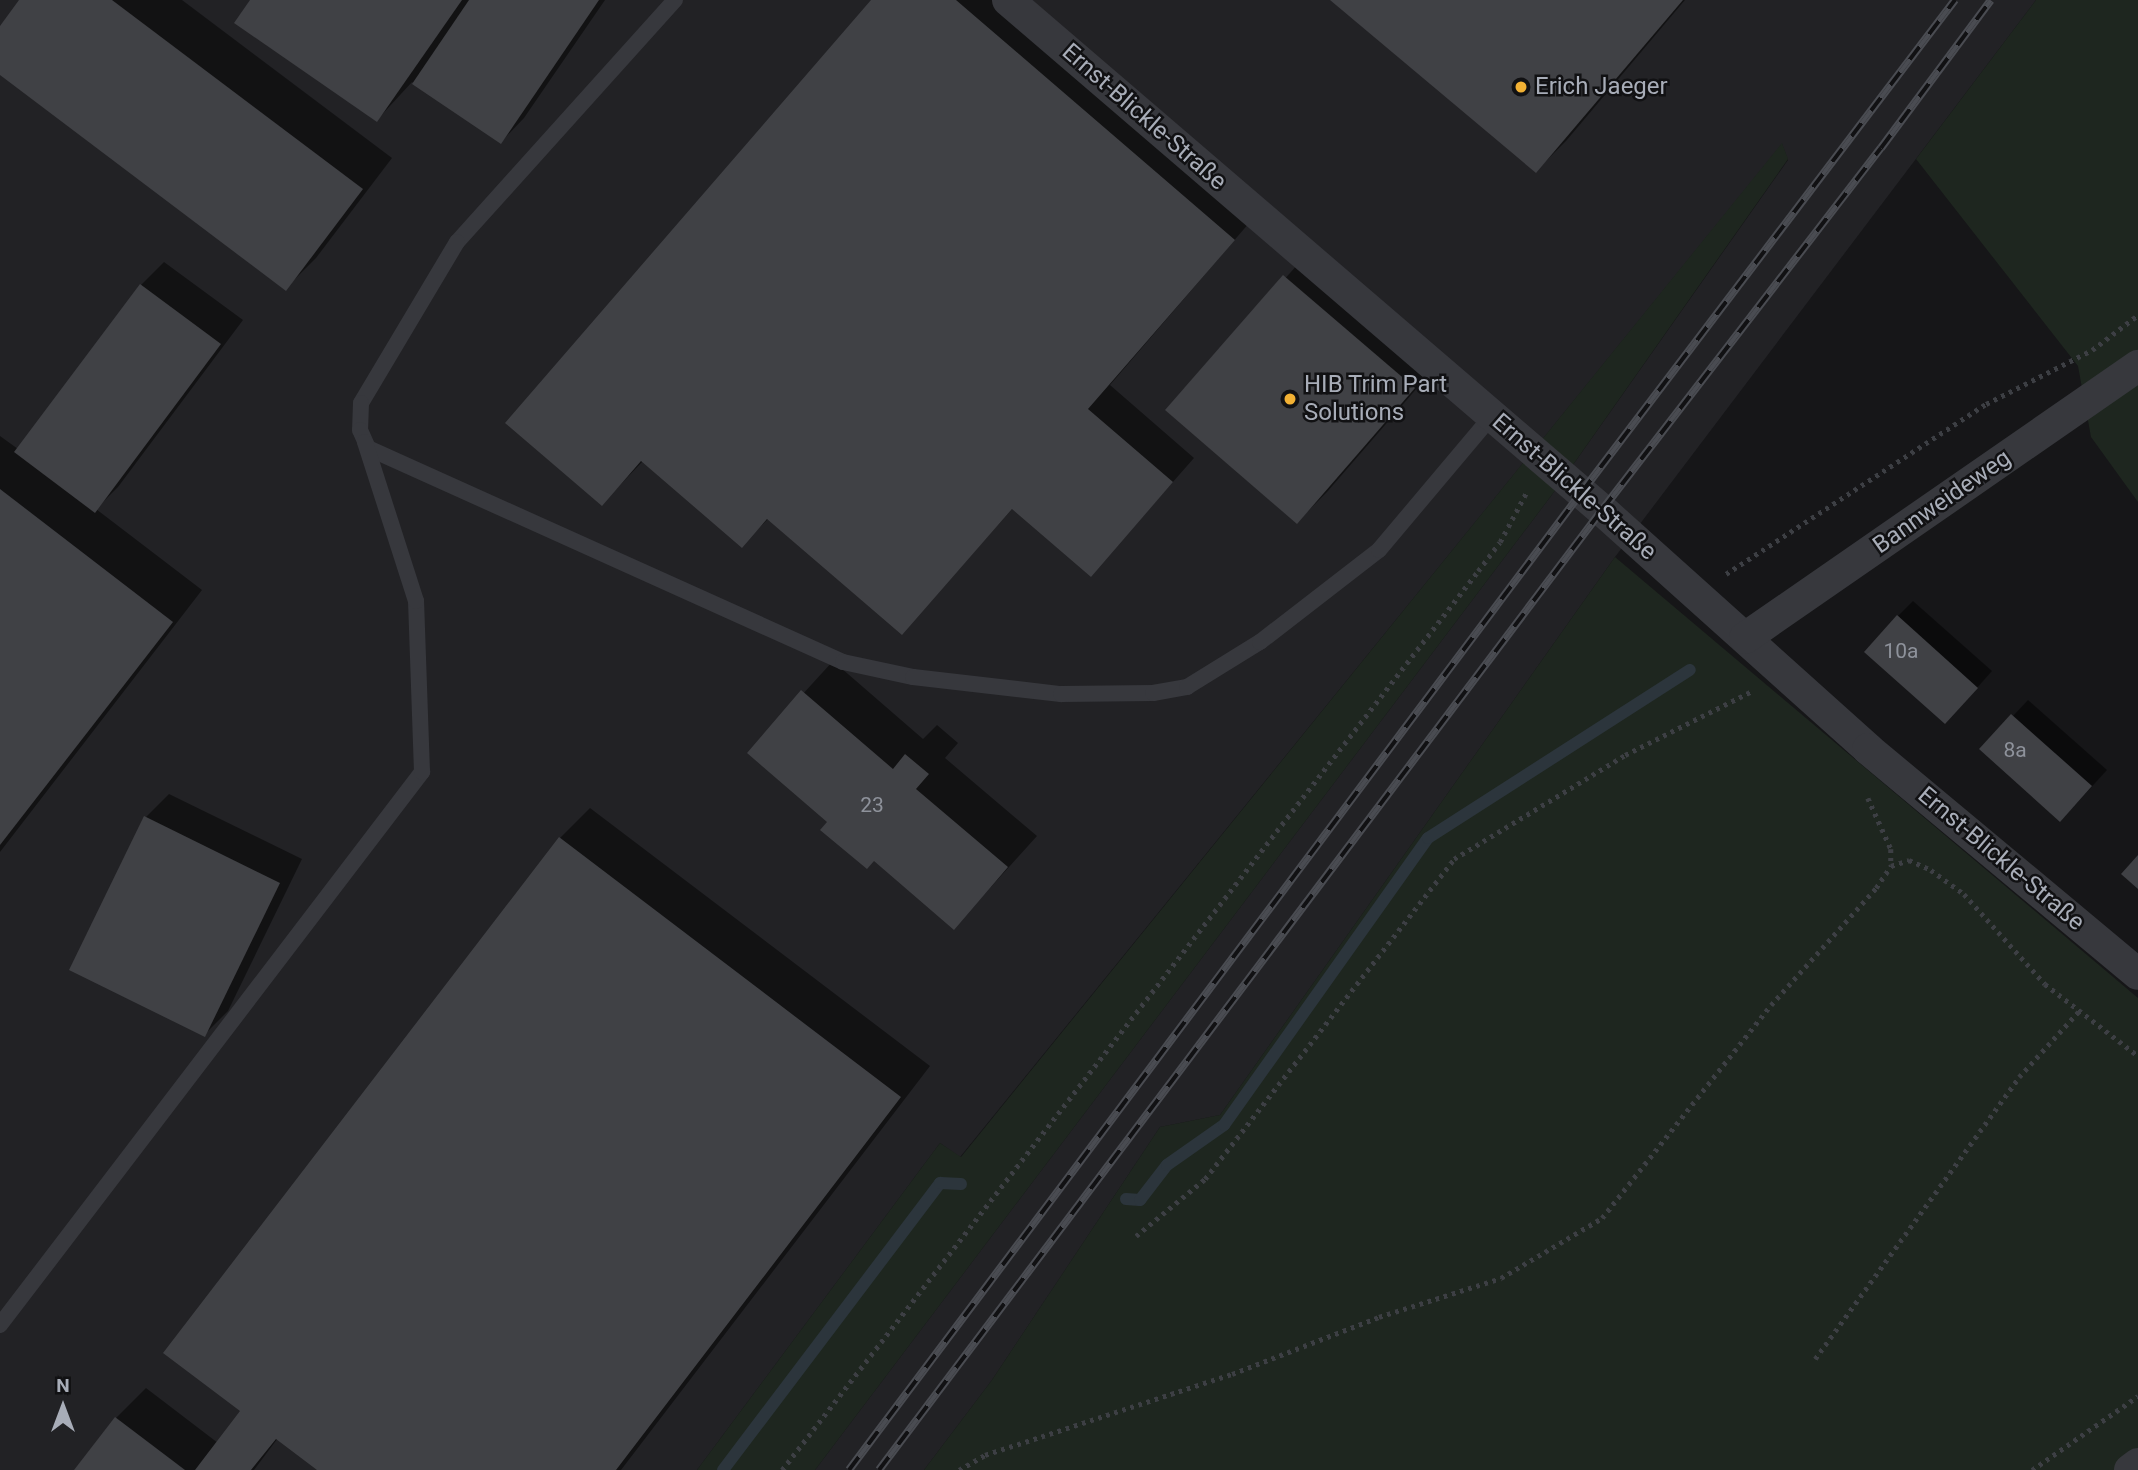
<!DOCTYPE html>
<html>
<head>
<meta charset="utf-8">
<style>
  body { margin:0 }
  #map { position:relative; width:2138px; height:1470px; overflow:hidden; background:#161618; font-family:Roboto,sans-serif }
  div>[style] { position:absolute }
  .built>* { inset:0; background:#222225 }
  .green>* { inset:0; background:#1e261f }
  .shadow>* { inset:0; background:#0007 }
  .stream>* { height:12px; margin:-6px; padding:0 6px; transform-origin:6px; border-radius:6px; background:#2c353c }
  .building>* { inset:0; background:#404145 }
  .path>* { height:4.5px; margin-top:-2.25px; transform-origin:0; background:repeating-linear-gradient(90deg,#3d3f44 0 3.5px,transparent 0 8.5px) }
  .service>* { height:16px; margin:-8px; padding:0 8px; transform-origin:8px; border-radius:8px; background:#37383d }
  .minor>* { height:32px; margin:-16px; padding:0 16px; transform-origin:16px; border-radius:16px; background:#37383d }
  .rail>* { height:8px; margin-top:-4px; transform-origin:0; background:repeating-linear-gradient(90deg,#111113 0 16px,#4a4c52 0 32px); box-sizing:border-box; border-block:2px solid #4a4c52 }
  .dots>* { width:19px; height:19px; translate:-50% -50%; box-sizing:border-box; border:4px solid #111113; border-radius:50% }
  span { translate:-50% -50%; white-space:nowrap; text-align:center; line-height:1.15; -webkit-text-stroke:5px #111113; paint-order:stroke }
  .number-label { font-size:21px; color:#8e929b }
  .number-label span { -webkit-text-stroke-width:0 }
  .poi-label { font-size:24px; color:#a8adb8 }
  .left { translate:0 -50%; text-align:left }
  .street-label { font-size:24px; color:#a8adb8 }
  .north { position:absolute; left:28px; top:1372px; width:70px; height:70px; -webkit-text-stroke:5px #111113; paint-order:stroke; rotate:0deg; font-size:19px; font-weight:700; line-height:28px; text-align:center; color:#a8adb8 }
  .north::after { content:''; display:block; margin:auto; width:24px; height:32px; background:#a8adb8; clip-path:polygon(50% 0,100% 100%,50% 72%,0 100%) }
</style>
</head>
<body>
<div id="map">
  <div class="built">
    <div style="clip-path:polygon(0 0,2036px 0,1615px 557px,1220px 1115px,1160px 1127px,992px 1380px,924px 1470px,815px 1470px,1551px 496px,1788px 160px,1782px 144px,960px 1157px,940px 1143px,697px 1470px,0 1470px)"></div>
  </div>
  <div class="green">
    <div style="clip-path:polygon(2036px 0,2138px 0,2138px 502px,2091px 437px,2078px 366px,1916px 159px)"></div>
    <div style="clip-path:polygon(1782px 143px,1788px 159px,1551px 496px,815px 1470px,697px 1470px,940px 1143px,961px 1157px)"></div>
    <div style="clip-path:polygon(1615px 557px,2138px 998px,2138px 1470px,924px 1470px,992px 1380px,1160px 1127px,1220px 1115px)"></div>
  </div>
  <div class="shadow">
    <div style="clip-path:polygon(22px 0,182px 0,392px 158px,316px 258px,286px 288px,0 73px,0 28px)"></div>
    <div style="clip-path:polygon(252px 0,605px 0,524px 118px,501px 142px,412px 82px,377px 120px)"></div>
    <div style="clip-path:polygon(873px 0,1006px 0,1256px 215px,1110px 385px,1194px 458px,1091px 575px,1013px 508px,902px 633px,769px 518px,742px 545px,643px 461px,602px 504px)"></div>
    <div style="clip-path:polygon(1335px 0,1685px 0,1566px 141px,1536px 171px)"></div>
    <div style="clip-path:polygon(1314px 246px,1444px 357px,1327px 492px,1297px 522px,1168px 410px)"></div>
    <div style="clip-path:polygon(164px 262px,243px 320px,118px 487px,96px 509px,202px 590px,0 852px,0 436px,18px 449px,141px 285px)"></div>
    <div style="clip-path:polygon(1913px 601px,1992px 671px,1961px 706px,1898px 616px)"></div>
    <div style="clip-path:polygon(833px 661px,923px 739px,937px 725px,958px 743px,945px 758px,1037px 836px,954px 928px,749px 753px)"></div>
    <div style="clip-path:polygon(2028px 700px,2107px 770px,2075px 805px,1982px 749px)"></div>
    <div style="clip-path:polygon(169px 794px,302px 859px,228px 1011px,204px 1035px,146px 817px)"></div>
    <div style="clip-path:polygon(590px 808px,930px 1066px,621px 1470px,320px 1470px,278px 1438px,254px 1470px,76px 1470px,116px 1418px,146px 1388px,218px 1443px,242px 1411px,166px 1353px,560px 838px)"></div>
  </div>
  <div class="stream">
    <div style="left:1126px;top:1199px;width:14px;rotate:4deg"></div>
    <div style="left:1140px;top:1200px;width:44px;rotate:-52.4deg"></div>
    <div style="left:1167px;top:1165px;width:70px;rotate:-35.1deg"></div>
    <div style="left:1224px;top:1125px;width:352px;rotate:-54.6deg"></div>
    <div style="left:1428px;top:838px;width:311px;rotate:-32.7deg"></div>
    <div style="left:723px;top:1470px;width:360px;rotate:-52.9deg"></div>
    <div style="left:940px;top:1183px;width:21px;rotate:3deg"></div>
  </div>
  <div class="building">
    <div style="clip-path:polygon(19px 0,112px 0,363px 189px,286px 291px,0 75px,0 26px)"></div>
    <div style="clip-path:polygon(250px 0,462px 0,377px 122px,234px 23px)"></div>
    <div style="clip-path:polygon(469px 0,599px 0,501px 144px,412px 84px)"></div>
    <div style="clip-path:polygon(871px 0,956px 0,1235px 240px,1088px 409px,1173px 482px,1091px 577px,1012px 509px,902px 635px,767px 519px,742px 548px,641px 461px,602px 506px,505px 423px)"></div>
    <div style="clip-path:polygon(1330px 0,1683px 0,1536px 173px)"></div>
    <div style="clip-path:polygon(1283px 275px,1415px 388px,1297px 524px,1165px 410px)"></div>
    <div style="clip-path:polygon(140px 284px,221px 344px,95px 513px,14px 452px)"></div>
    <div style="clip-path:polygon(0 489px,173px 622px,0 845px)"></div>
    <div style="clip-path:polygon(1897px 615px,1978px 688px,1945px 724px,1864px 652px)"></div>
    <div style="clip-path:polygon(801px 690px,893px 769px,905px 754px,929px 774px,916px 789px,1008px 867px,954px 930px,874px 861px,867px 869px,820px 830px,827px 822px,747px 753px)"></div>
    <div style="clip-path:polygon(2011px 714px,2092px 786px,2060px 822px,1979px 749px)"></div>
    <div style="clip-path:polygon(144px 816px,280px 883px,205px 1037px,69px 970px)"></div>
    <div style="clip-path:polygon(559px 837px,901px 1097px,616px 1470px,317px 1470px,276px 1439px,251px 1470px,195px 1470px,240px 1411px,163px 1353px)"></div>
    <div style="clip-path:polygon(2138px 855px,2138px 889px,2121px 874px)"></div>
    <div style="clip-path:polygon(115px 1417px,185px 1470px,74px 1470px)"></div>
  </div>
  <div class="path">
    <div style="left:1726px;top:574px;width:311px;rotate:-33.2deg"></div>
    <div style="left:1986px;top:404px;width:119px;rotate:-27deg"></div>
    <div style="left:2092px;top:350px;width:58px;rotate:-37.3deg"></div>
    <div style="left:1868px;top:798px;width:56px;rotate:65.7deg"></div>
    <div style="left:1891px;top:849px;width:17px;rotate:90deg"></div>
    <div style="left:1136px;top:1236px;width:89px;rotate:-39.6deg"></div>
    <div style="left:1205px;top:1179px;width:405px;rotate:-52.1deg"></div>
    <div style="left:1454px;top:859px;width:200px;rotate:-31.3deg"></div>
    <div style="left:1625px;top:755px;width:140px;rotate:-26.7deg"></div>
    <div style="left:1815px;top:1359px;width:348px;rotate:-54.1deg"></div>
    <div style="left:2019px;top:1077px;width:89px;rotate:-47.7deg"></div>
    <div style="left:782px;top:1470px;width:1137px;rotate:-52.25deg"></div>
    <div style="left:1478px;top:571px;width:36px;rotate:-53deg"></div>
    <div style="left:1500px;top:542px;width:55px;rotate:-62deg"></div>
    <div style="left:959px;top:1470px;width:30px;rotate:-30deg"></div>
    <div style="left:985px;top:1455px;width:260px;rotate:-18.2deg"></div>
    <div style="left:1232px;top:1374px;width:158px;rotate:-21.2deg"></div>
    <div style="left:1379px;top:1317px;width:128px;rotate:-17.7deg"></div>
    <div style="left:1501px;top:1278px;width:117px;rotate:-30.7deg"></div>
    <div style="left:1602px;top:1218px;width:272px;rotate:-51.6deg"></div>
    <div style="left:1771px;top:1005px;width:157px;rotate:-48.1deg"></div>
    <div style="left:1876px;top:888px;width:27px;rotate:-56deg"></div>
    <div style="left:1891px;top:866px;width:19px;rotate:-18deg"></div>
    <div style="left:1909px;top:860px;width:24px;rotate:24deg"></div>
    <div style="left:1931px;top:870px;width:41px;rotate:36deg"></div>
    <div style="left:1964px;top:894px;width:121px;rotate:48deg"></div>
    <div style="left:2045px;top:984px;width:118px;rotate:37.7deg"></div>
    <div style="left:2032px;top:1470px;width:129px;rotate:-34.9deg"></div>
  </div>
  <div class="service">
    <div style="left:675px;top:0;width:326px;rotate:132deg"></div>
    <div style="left:457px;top:242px;width:187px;rotate:120.8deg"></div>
    <div style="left:361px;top:403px;width:27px;rotate:92deg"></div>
    <div style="left:360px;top:430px;width:20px;rotate:66deg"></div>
    <div style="left:368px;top:448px;width:521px;rotate:24.25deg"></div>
    <div style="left:843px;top:662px;width:72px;rotate:12.1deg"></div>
    <div style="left:913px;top:677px;width:149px;rotate:6.6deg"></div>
    <div style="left:1061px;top:694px;width:92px;rotate:-0.6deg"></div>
    <div style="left:1153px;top:693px;width:35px;rotate:-10deg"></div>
    <div style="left:1187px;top:687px;width:86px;rotate:-31.7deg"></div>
    <div style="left:1260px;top:642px;width:150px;rotate:-37.7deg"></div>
    <div style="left:1379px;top:550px;width:175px;rotate:-49.9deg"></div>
    <div style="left:0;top:1325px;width:696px;rotate:-52.65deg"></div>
    <div style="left:422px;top:772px;width:171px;rotate:-92deg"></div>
    <div style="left:416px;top:601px;width:167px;rotate:-107.8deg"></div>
  </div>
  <div class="minor">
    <div style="left:1008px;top:0;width:783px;rotate:40.65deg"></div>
    <div style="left:1602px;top:510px;width:358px;rotate:41.9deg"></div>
    <div style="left:1868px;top:749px;width:351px;rotate:39.8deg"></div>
    <div style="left:1745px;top:638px;width:478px;rotate:-34.7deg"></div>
    <div style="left:2130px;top:1470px;width:10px;rotate:-37deg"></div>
  </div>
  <div class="rail">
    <div style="left:849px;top:1470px;width:1221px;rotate:-53.16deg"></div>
    <div style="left:1581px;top:493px;width:619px;rotate:-52.82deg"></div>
    <div style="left:879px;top:1470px;width:1202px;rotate:-53.02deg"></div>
    <div style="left:1602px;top:510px;width:457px;rotate:-52.4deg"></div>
    <div style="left:1881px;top:148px;width:184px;rotate:-53.4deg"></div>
  </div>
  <div class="dots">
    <div style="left:1521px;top:87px;background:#f2b134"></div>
    <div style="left:1290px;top:399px;background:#f2b134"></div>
  </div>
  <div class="number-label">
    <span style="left:1901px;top:651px">10a</span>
    <span style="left:2015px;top:750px">8a</span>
    <span style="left:872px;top:805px">23</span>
  </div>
  <div class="poi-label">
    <span class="left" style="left:1535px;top:87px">Erich Jaeger</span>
    <span class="left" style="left:1304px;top:399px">HIB Trim Part<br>Solutions</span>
  </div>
  <div class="street-label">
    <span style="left:1144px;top:117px;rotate:41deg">Ernst-Blickle-Straße</span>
    <span style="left:1574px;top:487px;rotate:41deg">Ernst-Blickle-Straße</span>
    <span style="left:1942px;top:502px;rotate:-35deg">Bannweideweg</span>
    <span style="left:2001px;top:859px;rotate:40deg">Ernst-Blickle-Straße</span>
  </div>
  <div class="north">N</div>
</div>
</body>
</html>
